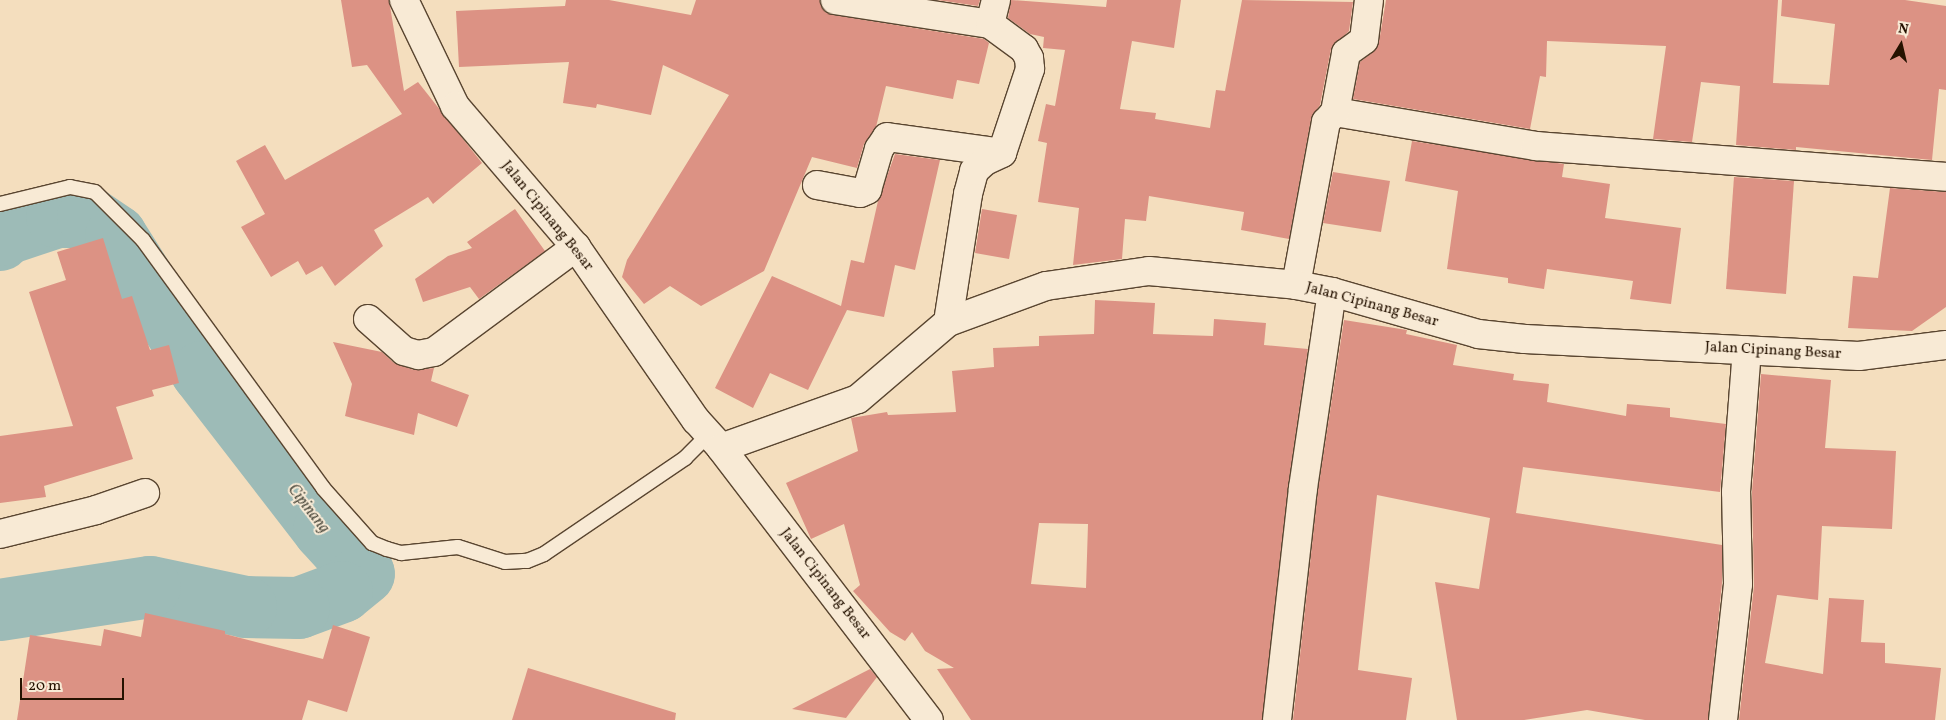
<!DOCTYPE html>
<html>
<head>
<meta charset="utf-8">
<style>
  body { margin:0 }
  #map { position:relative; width:1946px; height:720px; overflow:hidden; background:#f4debe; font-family:Vollkorn,serif }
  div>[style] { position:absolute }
  .river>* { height:62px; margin:-31px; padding:0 31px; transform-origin:31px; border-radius:31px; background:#9dbbb7 }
  .building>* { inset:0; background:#dc9284 }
  .roads { filter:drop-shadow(1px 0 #594530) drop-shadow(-1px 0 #594530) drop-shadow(0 1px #594530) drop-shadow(0 -1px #594530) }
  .lane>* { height:14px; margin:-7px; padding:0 7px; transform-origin:7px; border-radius:7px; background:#f8ead5 }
  .street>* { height:28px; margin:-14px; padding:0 14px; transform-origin:14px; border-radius:14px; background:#f8ead5 }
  span { translate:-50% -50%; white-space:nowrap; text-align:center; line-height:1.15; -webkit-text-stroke:4px #f8ead5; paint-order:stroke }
  .street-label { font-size:15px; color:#251200 }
  .water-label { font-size:16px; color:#4f4d40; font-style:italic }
  .north { position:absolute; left:1876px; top:20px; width:50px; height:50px; -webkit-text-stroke:4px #f8ead5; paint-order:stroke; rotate:9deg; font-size:14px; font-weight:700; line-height:20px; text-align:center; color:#251200 }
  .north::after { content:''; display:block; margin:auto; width:18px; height:22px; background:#251200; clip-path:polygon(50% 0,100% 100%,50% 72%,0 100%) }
  .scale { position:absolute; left:20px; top:678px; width:104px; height:22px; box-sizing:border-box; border:2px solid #251200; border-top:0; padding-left:6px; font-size:15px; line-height:18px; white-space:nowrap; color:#251200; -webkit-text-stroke:4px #f8ead5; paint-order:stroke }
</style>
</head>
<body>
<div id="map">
  <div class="river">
    <div style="left:0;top:240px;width:6px;rotate:-59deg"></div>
    <div style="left:3px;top:235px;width:57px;rotate:-18.4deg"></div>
    <div style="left:57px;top:217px;width:31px"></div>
    <div style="left:88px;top:217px;width:34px;rotate:34deg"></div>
    <div style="left:116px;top:236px;width:161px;rotate:57.7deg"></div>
    <div style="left:202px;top:372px;width:200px;rotate:52.3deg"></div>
    <div style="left:324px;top:530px;width:59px;rotate:47.7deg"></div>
    <div style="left:364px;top:574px;width:28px;rotate:141deg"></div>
    <div style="left:342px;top:592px;width:46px;rotate:159.6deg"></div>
    <div style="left:299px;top:608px;width:53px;rotate:-178.9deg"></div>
    <div style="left:246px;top:607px;width:98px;rotate:-168.2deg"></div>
    <div style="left:150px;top:587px;width:152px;rotate:171.3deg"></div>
  </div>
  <div class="building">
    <div style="clip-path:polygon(341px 0,389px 0,404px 91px,418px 82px,482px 163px,433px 204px,428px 197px,374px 230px,383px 246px,335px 286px,322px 266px,306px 275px,298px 261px,271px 277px,241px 227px,265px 214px,236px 161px,265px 145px,285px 180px,402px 114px,367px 65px,352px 67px)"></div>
    <div style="clip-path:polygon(566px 0,609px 0,691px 15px,696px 0,820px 0,825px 12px,833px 15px,984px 39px,989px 43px,979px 84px,957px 80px,953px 99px,886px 86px,876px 127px,864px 144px,857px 168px,812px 157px,764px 271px,701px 306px,670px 286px,644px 304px,622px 277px,627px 260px,729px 95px,663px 65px,651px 115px,597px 104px,596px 108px,563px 103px,569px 62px,459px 67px,456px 11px,565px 6px)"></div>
    <div style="clip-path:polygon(937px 0,980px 0,978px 6px)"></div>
    <div style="clip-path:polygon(1011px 0,1106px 7px,1107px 0,1181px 0,1174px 48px,1132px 41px,1120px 109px,1156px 113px,1155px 119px,1210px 128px,1216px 90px,1225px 91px,1242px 0,1353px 2px,1349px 31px,1331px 49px,1320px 105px,1311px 119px,1289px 239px,1241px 230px,1244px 212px,1149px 196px,1146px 221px,1125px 219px,1122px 259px,1073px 265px,1079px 208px,1038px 202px,1047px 143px,1038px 141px,1046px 104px,1055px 106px,1065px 50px,1043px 48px,1044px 37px,1030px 34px,1008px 18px)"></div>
    <div style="clip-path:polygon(1386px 0,1778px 0,1773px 83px,1829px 85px,1835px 24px,1781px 16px,1782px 0,1905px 0,1946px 6px,1946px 90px,1939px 89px,1932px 160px,1796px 147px,1796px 150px,1736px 145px,1740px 86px,1701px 82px,1692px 142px,1653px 139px,1666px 46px,1547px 41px,1546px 77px,1540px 76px,1530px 129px,1353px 99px,1360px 62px,1373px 52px,1379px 42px)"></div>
    <div style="clip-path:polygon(1412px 141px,1564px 164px,1562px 177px,1610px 184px,1605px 218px,1681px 228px,1671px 304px,1630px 299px,1633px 281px,1547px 269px,1544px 289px,1508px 283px,1508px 278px,1447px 269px,1458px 191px,1405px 181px)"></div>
    <div style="clip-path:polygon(895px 154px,940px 160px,915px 270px,895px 265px,884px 317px,847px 310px,808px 390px,770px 373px,753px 408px,715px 388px,772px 276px,841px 306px,851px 260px,864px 263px,878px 201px)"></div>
    <div style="clip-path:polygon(1333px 172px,1390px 181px,1381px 232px,1323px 223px)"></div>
    <div style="clip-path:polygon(1734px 177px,1794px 181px,1786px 294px,1726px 289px)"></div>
    <div style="clip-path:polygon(1890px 188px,1946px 192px,1946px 307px,1912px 331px,1848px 328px,1853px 276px,1878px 278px)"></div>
    <div style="clip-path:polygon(515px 209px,545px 251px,479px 299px,470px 287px,423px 302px,415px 279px,448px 256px,472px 248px,467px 242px)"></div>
    <div style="clip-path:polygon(982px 209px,1017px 215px,1009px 259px,975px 253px)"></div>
    <div style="clip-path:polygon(103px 238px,122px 299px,132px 296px,150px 350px,169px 345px,179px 383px,152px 390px,154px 396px,116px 407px,133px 459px,44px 486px,46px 497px,0 503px,0 436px,73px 426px,29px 292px,66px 280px,57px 252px)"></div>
    <div style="clip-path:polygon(evenodd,1095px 300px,1155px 303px,1153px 334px,1213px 336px,1214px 319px,1266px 323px,1264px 345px,1308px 349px,1288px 486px,1262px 720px,971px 720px,937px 669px,954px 668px,925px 651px,912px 632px,905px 641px,890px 632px,853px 591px,860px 585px,844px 524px,811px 539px,786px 483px,858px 451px,851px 418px,887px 412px,888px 415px,956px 412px,952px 371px,994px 367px,993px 348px,1039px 346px,1039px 336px,1094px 334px,1095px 300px,1039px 523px,1088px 524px,1086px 588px,1031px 584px,1039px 523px)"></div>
    <div style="clip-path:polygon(1344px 320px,1407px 330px,1406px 334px,1457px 345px,1453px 365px,1514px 374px,1513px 380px,1549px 384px,1547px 402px,1626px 416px,1627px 404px,1670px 408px,1670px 417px,1726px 424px,1720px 492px,1523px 467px,1516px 513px,1722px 545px,1722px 583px,1708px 720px,1645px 720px,1587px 710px,1524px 720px,1457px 720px,1435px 582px,1479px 589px,1490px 518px,1377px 495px,1358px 670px,1412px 678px,1406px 720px,1293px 720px,1318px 490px)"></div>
    <div style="clip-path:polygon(333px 342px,382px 352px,394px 363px,414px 370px,434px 368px,431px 381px,469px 395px,457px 427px,418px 413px,414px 435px,345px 416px,352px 384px)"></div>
    <div style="clip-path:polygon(1761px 374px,1831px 380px,1825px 448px,1896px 451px,1892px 529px,1822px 526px,1818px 600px,1777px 595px,1765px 663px,1823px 674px,1829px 598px,1864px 600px,1861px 642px,1885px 643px,1885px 663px,1941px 668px,1935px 720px,1739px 720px,1754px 586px,1752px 492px)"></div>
    <div style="clip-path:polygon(145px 613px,225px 631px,225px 634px,323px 659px,333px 625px,370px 637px,347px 712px,308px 700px,302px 720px,17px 720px,30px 635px,101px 646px,104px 629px,141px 637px)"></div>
    <div style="clip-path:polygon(528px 668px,676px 713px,675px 720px,512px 720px)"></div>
    <div style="clip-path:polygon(870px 669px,877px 677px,846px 718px,792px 709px)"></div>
  </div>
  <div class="roads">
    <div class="lane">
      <div style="left:0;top:204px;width:72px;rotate:-13.7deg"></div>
      <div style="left:70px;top:187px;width:25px;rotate:11deg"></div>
      <div style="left:95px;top:192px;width:68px;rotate:45deg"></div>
      <div style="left:143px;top:240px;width:306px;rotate:54deg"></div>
      <div style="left:323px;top:488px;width:74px;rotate:48.3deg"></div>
      <div style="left:372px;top:543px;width:16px;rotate:22deg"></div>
      <div style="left:387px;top:549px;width:15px;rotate:16deg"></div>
      <div style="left:401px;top:553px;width:57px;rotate:-6deg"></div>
      <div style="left:458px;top:547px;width:49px;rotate:17.7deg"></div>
      <div style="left:505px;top:562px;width:22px;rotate:-3deg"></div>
      <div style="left:527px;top:561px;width:18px;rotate:-22deg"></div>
      <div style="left:544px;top:554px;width:171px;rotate:-34.2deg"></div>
      <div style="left:685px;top:458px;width:33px;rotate:-45deg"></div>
    </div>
    <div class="street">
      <div style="left:404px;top:0;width:118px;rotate:64.3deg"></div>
      <div style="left:455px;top:106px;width:186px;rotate:49.4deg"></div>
      <div style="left:576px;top:247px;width:211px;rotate:55.3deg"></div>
      <div style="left:696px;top:420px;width:38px;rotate:48deg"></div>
      <div style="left:721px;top:448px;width:342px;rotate:52.6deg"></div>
      <div style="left:835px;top:0;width:157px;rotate:8.8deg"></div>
      <div style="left:1335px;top:112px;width:204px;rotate:9.6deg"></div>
      <div style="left:1536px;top:146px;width:411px;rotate:4.3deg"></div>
      <div style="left:817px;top:185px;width:44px;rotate:10.5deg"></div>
      <div style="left:860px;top:193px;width:8px;rotate:-23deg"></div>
      <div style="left:867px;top:190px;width:43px;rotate:-73.7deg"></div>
      <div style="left:879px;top:149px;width:14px;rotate:-56deg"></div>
      <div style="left:887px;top:137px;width:116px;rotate:7.9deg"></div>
      <div style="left:1296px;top:285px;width:166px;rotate:-79.6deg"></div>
      <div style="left:1326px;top:122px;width:13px;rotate:-48deg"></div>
      <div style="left:1335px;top:112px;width:60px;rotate:-79.4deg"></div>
      <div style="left:1346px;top:53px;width:22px;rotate:-36deg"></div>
      <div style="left:1364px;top:40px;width:40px;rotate:-82.9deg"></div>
      <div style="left:368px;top:319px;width:48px;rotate:41.6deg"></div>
      <div style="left:404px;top:351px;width:15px;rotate:16deg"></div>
      <div style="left:418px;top:355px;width:16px;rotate:-11deg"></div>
      <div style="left:434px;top:352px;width:177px;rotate:-36.5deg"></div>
      <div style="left:948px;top:322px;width:130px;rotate:-81.1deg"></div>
      <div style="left:968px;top:194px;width:24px;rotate:-75deg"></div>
      <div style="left:974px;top:171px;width:15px;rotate:-42deg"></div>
      <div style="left:985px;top:161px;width:19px;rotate:-25deg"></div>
      <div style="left:1002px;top:153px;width:89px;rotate:-71.6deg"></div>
      <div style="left:1030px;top:69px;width:11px;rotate:-95deg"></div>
      <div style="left:1029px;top:58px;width:10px;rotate:-119deg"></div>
      <div style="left:1024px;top:49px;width:42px;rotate:-143.7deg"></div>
      <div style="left:990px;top:24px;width:25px;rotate:-76deg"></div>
      <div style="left:721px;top:448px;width:145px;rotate:-19.7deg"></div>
      <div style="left:858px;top:399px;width:118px;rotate:-40.5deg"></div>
      <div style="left:948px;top:322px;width:104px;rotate:-20.2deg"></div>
      <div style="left:1046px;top:286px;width:104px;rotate:-8.3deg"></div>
      <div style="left:1149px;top:271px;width:148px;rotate:5.4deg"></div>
      <div style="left:1296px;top:285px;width:37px;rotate:11deg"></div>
      <div style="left:1332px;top:292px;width:152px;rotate:16deg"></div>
      <div style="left:1478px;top:334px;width:47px;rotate:6.1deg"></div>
      <div style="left:1525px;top:339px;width:334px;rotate:2.9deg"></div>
      <div style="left:1859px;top:356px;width:88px;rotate:-7.2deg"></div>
      <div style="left:0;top:534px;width:99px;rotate:-14deg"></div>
      <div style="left:96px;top:510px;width:52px;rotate:-19.1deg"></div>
      <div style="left:1277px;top:720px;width:233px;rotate:-83.6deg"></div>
      <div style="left:1303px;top:488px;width:198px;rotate:-81.6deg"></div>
      <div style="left:1723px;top:720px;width:137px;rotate:-83.7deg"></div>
      <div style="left:1738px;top:584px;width:92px;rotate:-91.2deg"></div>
      <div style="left:1736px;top:492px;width:142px;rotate:-85.6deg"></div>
    </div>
  </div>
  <div class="street-label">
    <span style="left:547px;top:216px;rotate:51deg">Jalan Cipinang Besar</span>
    <span style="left:1372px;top:305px;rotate:15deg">Jalan Cipinang Besar</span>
    <span style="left:1773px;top:351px;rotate:3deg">Jalan Cipinang Besar</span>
    <span style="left:825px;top:584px;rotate:52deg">Jalan Cipinang Besar</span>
  </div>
  <div class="water-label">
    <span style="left:308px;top:509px;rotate:52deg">Cipinang</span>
  </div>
  <div class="north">N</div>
  <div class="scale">20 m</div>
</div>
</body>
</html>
